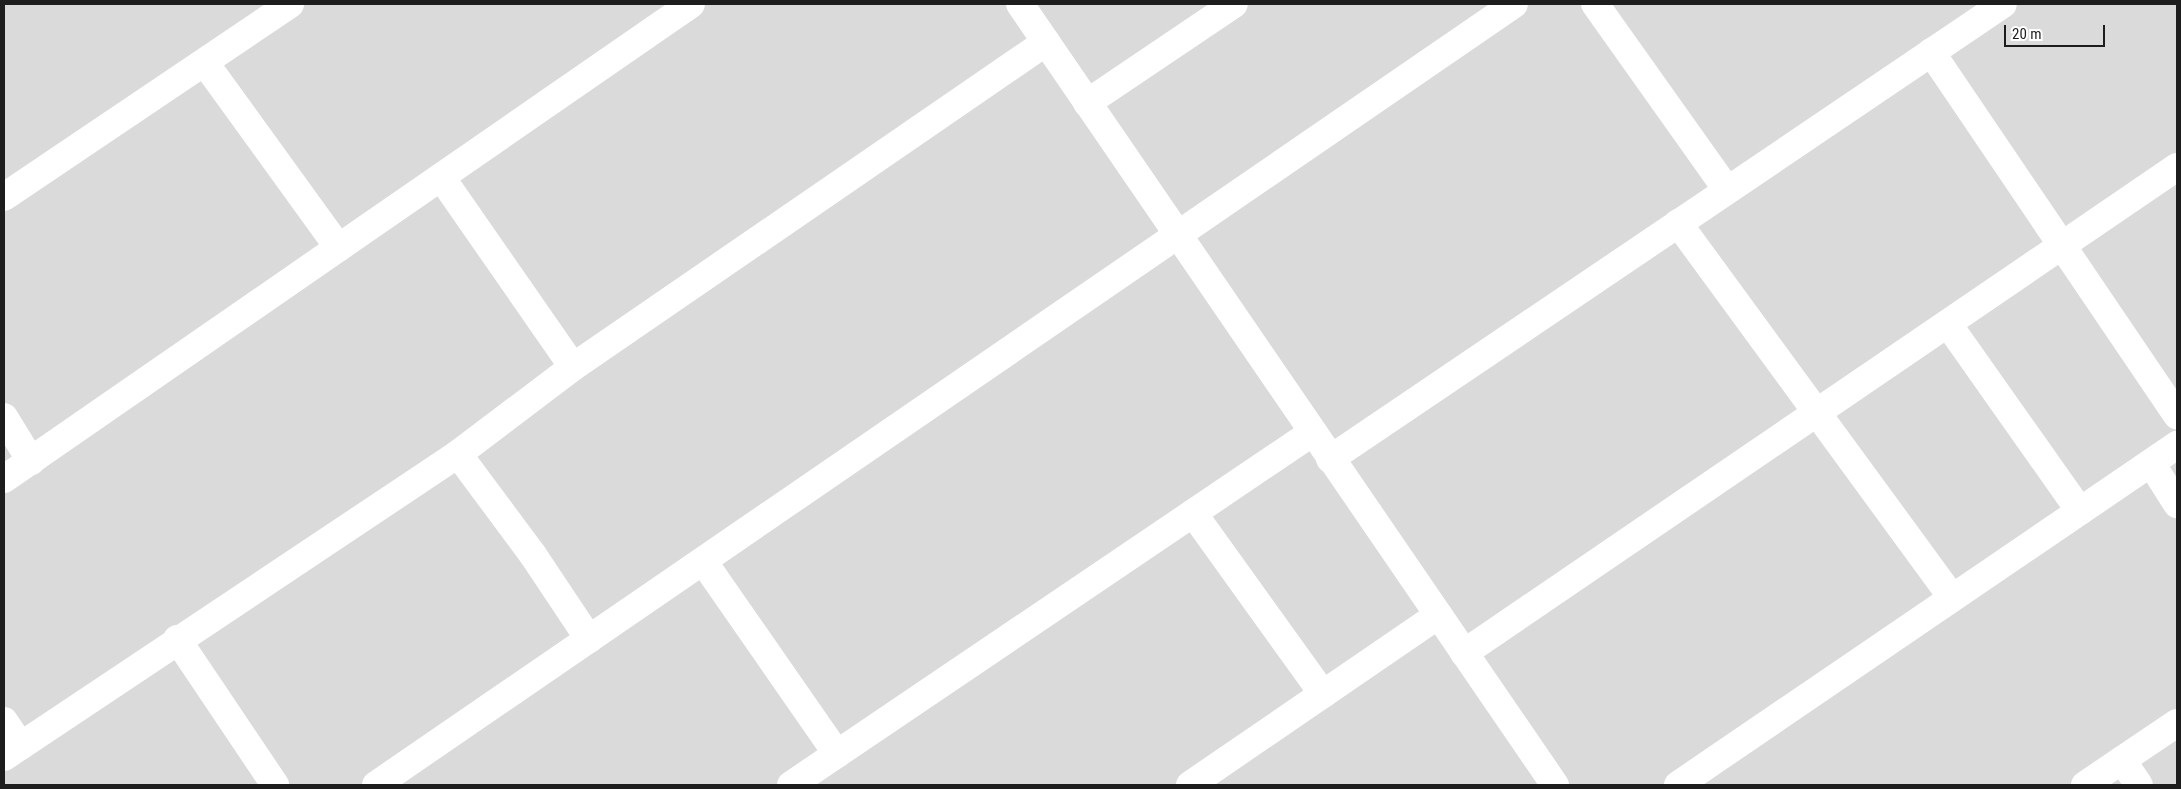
<!DOCTYPE html>
<html>
<head>
<meta charset="utf-8">
<style>
  body { margin:0 }
  #map { position:relative; width:2181px; height:789px; overflow:hidden; background:#e7e3ed; font-family:"Roboto Condensed",sans-serif }
  div>[style] { position:absolute }
  .residential>* { inset:0; background:#dadadb }
  .minor>* { height:28px; margin:-14px; padding:0 14px; transform-origin:14px; border-radius:14px; background:#fff }
  span { translate:-50% -50%; white-space:nowrap; text-align:center; line-height:1.15; -webkit-text-stroke:5px #fff; paint-order:stroke }
  .frame { position:absolute; inset:0; border:5px solid #1d1d1d; pointer-events:none }
  .scale { position:absolute; left:2004px; top:25px; width:101px; height:22px; box-sizing:border-box; border:2px solid #1d1d1d; border-top:0; padding-left:6px; font-size:15px; line-height:18px; white-space:nowrap; color:#1d1d1d; -webkit-text-stroke:4px #fff; paint-order:stroke }
</style>
</head>
<body>
<div id="map">
  <div class="residential">
    <div style="clip-path:polygon(4px 4px,2177px 4px,2177px 785px,4px 785px)"></div>
  </div>
  <div class="minor">
    <div style="left:1020px;top:4px;width:947px;rotate:55.59deg"></div>
    <div style="left:1595px;top:4px;width:228px;rotate:54.6deg"></div>
    <div style="left:1931px;top:52px;width:439px;rotate:55.9deg"></div>
    <div style="left:205px;top:63px;width:228px;rotate:54.1deg"></div>
    <div style="left:1087px;top:103px;width:177px;rotate:-34deg"></div>
    <div style="left:441px;top:177px;width:231px;rotate:55.2deg"></div>
    <div style="left:4px;top:197px;width:345px;rotate:-34deg"></div>
    <div style="left:1678px;top:223px;width:464px;rotate:53.8deg"></div>
    <div style="left:1948px;top:324px;width:229px;rotate:54.8deg"></div>
    <div style="left:4px;top:417px;width:52px;rotate:58.5deg"></div>
    <div style="left:458px;top:454px;width:126px;rotate:53.4deg"></div>
    <div style="left:533px;top:555px;width:101px;rotate:56.3deg"></div>
    <div style="left:1330px;top:459px;width:812px;rotate:-34.06deg"></div>
    <div style="left:2151px;top:463px;width:49px;rotate:57.6deg"></div>
    <div style="left:4px;top:479px;width:835px;rotate:-34.66deg"></div>
    <div style="left:1193px;top:513px;width:223px;rotate:54.3deg"></div>
    <div style="left:703px;top:561px;width:235px;rotate:55.2deg"></div>
    <div style="left:177px;top:639px;width:176px;rotate:56.1deg"></div>
    <div style="left:1464px;top:653px;width:863px;rotate:-34.28deg"></div>
    <div style="left:4px;top:721px;width:30px;rotate:56deg"></div>
    <div style="left:4px;top:757px;width:546px;rotate:-33.72deg"></div>
    <div style="left:458px;top:454px;width:144px;rotate:-37.1deg"></div>
    <div style="left:573px;top:367px;width:574px;rotate:-34.49deg"></div>
    <div style="left:2122px;top:760px;width:30px;rotate:56deg"></div>
    <div style="left:376px;top:785px;width:1380px;rotate:-34.46deg"></div>
    <div style="left:791px;top:785px;width:630px;rotate:-34.07deg"></div>
    <div style="left:1190px;top:785px;width:301px;rotate:-34.4deg"></div>
    <div style="left:1678px;top:785px;width:604px;rotate:-34.27deg"></div>
    <div style="left:2085px;top:785px;width:111px;rotate:-34deg"></div>
  </div>
  <div class="frame"></div>
  <div class="scale">20 m</div>
</div>
</body>
</html>
